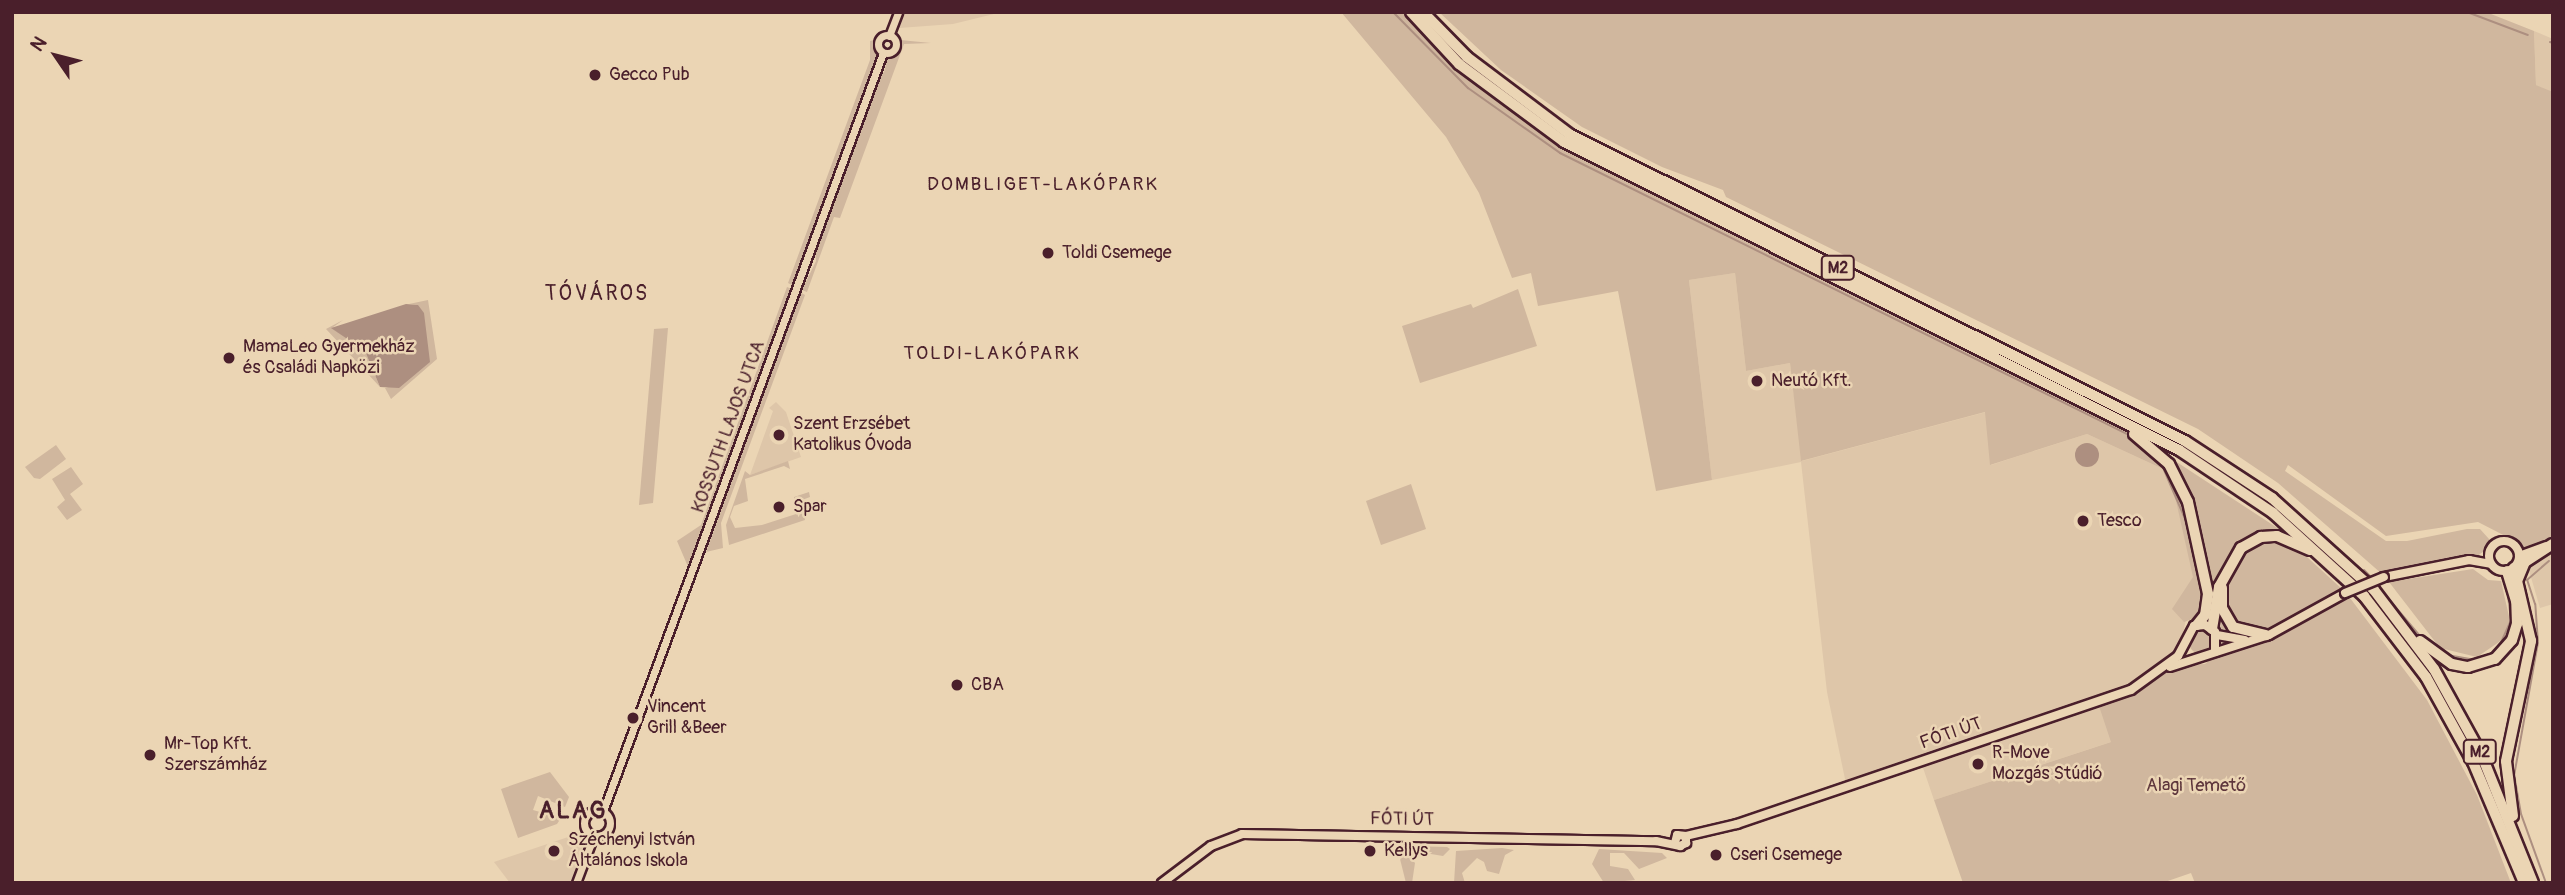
<!DOCTYPE html>
<html>
<head>
<meta charset="utf-8">
<style>
  body { margin:0 }
  #map { position:relative; width:2565px; height:895px; overflow:hidden; background:#ebd5b4; font-family:Pangolin,sans-serif }
  div>[style] { position:absolute }
  .built>* { inset:0; background:#dec6a9 }
  .green>* { inset:0; background:#d0b79e }
  .round { border-radius:50% }
  .water>* { inset:0; background:#ad8f80 }
  .stream>* { height:2px; margin:-1px; padding:0 1px; transform-origin:1px; border-radius:1px; background:#ad8f80 }
  .roads { filter:drop-shadow(2px 0 #4a1f2b) drop-shadow(-2px 0 #4a1f2b) drop-shadow(0 2px #4a1f2b) drop-shadow(0 -2px #4a1f2b) }
  .tertiary>* { height:7px; margin:-3.5px; padding:0 3.5px; transform-origin:3.5px; border-radius:3.5px; background:#ebd5b4 }
  .tertiary>.ring { margin:-3.5px; padding:0; box-sizing:content-box; background:none; border:7px solid #ebd5b4; border-radius:50% }
  .secondary>* { height:8px; margin:-4px; padding:0 4px; transform-origin:4px; border-radius:4px; background:#ebd5b4 }
  .secondary>.ring { margin:-4px; padding:0; box-sizing:content-box; background:none; border:8px solid #ebd5b4; border-radius:50% }
  .trunk>* { height:10px; margin:-5px; padding:0 5px; transform-origin:5px; border-radius:5px; background:#ebd5b4 }
  .bridges { filter:drop-shadow(2px 0 #4a1f2b) drop-shadow(-2px 0 #4a1f2b) drop-shadow(0 2px #4a1f2b) drop-shadow(0 -2px #4a1f2b) }
  .secondary-bridge>* { height:8px; margin:-4px; padding:0 4px; transform-origin:4px; border-radius:4px; background:#ebd5b4 }
  .dots>* { width:19px; height:19px; translate:-50% -50%; box-sizing:border-box; border:4px solid #ebd5b4; border-radius:50% }
  span { translate:-50% -50%; white-space:nowrap; text-align:center; line-height:1.15; -webkit-text-stroke:5px #ebd5b4; paint-order:stroke }
  .shield-label span { padding:2px 5px; background:#ebd5b4; border:2px solid; border-radius:5px; -webkit-text-stroke-width:0 }
  .shield-label { font-size:16px; color:#4a1f2b; font-weight:700 }
  .poi-label { font-size:18px; color:#4a1f2b }
  .left { translate:0 -50%; text-align:left }
  .street-label { font-size:18px; color:#4a1f2b }
  .park-label { font-size:18px; color:#5e363c }
  .neighbourhood-label { font-size:19px; color:#4a1f2b; letter-spacing:2px }
  .quarter-label { font-size:21px; color:#4a1f2b; letter-spacing:2px }
  .district-label { font-size:24px; color:#4a1f2b; font-weight:700; letter-spacing:2px }
  .frame { position:absolute; inset:0; border:14px solid #4a1f2b; pointer-events:none }
  .north { position:absolute; left:21px; top:21px; width:70px; height:70px; -webkit-text-stroke:5px #ebd5b4; paint-order:stroke; rotate:305deg; font-size:19px; font-weight:700; line-height:28px; text-align:center; color:#4a1f2b }
  .north::after { content:''; display:block; margin:auto; width:24px; height:32px; background:#4a1f2b; clip-path:polygon(50% 0,100% 100%,50% 72%,0 100%) }
</style>
</head>
<body>
<div id="map">
  <div class="built">
    <div style="clip-path:polygon(905px 12px,1002px 12px,953px 24px,899px 28px)"></div>
    <div style="clip-path:polygon(2534px 31px,2553px 39px,2552px 93px,2536px 85px)"></div>
    <div style="clip-path:polygon(1735px 273px,1746px 371px,1790px 363px,1802px 461px,1986px 412px,1991px 465px,2087px 434px,2163px 469px,2172px 483px,2195px 578px,2180px 647px,2132px 687px,2132px 735px,1934px 800px,1920px 759px,1846px 784px,1827px 692px,1801px 462px,1712px 480px,1689px 280px)"></div>
    <div style="clip-path:polygon(776px 402px,786px 412px,801px 457px,750px 475px,773px 411px,769px 408px)"></div>
    <div style="clip-path:polygon(2553px 541px,2553px 604px,2540px 608px,2523px 550px)"></div>
    <div style="clip-path:polygon(580px 833px,586px 839px,570px 883px,510px 883px,494px 862px)"></div>
  </div>
  <div class="green">
    <div style="clip-path:polygon(1341px 12px,1408px 12px,1458px 66px,1538px 129px,1695px 213px,2131px 432px,2172px 474px,2183px 500px,2205px 598px,2201px 616px,2184px 622px,2172px 609px,2193px 577px,2172px 483px,2163px 469px,2087px 434px,1990px 465px,1985px 412px,1801px 461px,1790px 363px,1746px 371px,1735px 273px,1689px 280px,1712px 480px,1656px 491px,1618px 291px,1538px 306px,1531px 273px,1512px 278px,1479px 193px,1446px 137px)"></div>
    <div style="clip-path:polygon(1439px 12px,2486px 12px,2534px 31px,2536px 85px,2553px 92px,2553px 541px,2518px 549px,2515px 541px,2478px 522px,2386px 536px,2288px 465px,2285px 471px,2386px 541px,2407px 541px,2467px 529px,2480px 529px,2489px 539px,2490px 547px,2477px 556px,2382px 574px,2278px 483px,2198px 429px,1726px 197px,1723px 190px,1662px 167px,1582px 127px,1501px 70px)"></div>
    <div style="clip-path:polygon(879px 39px,882px 49px,794px 286px,788px 283px,870px 60px,870px 41px)"></div>
    <div style="clip-path:polygon(900px 40px,931px 43px,904px 44px,840px 218px,834px 217px,807px 292px,802px 290px,816px 261px,815px 249px,877px 79px,884px 72px,890px 48px)"></div>
    <div style="clip-path:polygon(787px 287px,792px 289px,689px 569px,677px 541px,701px 525px)"></div>
    <div style="clip-path:polygon(1518px 289px,1537px 346px,1420px 383px,1402px 326px,1471px 304px,1473px 308px)"></div>
    <div style="clip-path:polygon(800px 292px,805px 295px,721px 523px,723px 548px,706px 552px)"></div>
    <div style="clip-path:polygon(428px 300px,437px 359px,391px 399px,385px 388px,396px 385px,418px 305px,409px 304px)"></div>
    <div style="clip-path:polygon(343px 320px,332px 328px,365px 351px,380px 387px,326px 329px)"></div>
    <div style="clip-path:polygon(668px 328px,653px 503px,639px 505px,654px 329px)"></div>
    <div style="clip-path:polygon(56px 445px,66px 459px,40px 479px,34px 478px,25px 467px)"></div>
    <div style="clip-path:polygon(2166px 455px,2282px 531px,2259px 533px,2233px 549px,2225px 562px,2211px 607px,2204px 556px)"></div>
    <div style="clip-path:polygon(788px 461px,790px 469px,784px 466px,745px 479px,748px 501px,734px 506px,730px 517px,735px 528px,762px 525px,796px 514px,794px 497px,809px 492px,810px 497px,802px 500px,805px 520px,729px 545px,726px 525px,745px 471px,750px 475px)"></div>
    <div style="clip-path:polygon(71px 467px,83px 484px,70px 494px,82px 510px,67px 520px,57px 507px,65px 500px,52px 479px)"></div>
    <div style="clip-path:polygon(1411px 484px,1426px 529px,1381px 545px,1366px 501px)"></div>
    <div style="clip-path:polygon(2275px 540px,2296px 547px,2342px 589px,2268px 629px,2252px 634px,2220px 633px,2215px 624px,2226px 577px,2243px 550px)"></div>
    <div style="clip-path:polygon(2473px 569px,2488px 580px,2501px 581px,2510px 621px,2502px 640px,2477px 657px,2440px 648px,2389px 582px)"></div>
    <div style="clip-path:polygon(2350px 598px,2427px 700px,2477px 795px,2511px 883px,2195px 883px,2191px 873px,2162px 883px,1963px 883px,1934px 800px,2111px 742px,2098px 703px,2144px 686px,2177px 665px,2205px 664px,2223px 648px,2272px 636px)"></div>
    <div class="round" style="left:2189px;top:630px;width:24px;height:24px"></div>
    <div style="clip-path:polygon(550px 772px,569px 797px,565px 807px,538px 796px,533px 810px,561px 818px,557px 824px,518px 838px,501px 789px)"></div>
    <div style="clip-path:polygon(1407px 846px,1447px 847px,1450px 849px,1443px 856px,1413px 851px,1409px 856px,1415px 863px,1412px 883px,1406px 883px,1398px 851px)"></div>
    <div style="clip-path:polygon(1502px 848px,1514px 850px,1505px 855px,1499px 874px,1487px 871px,1484px 862px,1477px 858px,1462px 873px,1465px 883px,1454px 883px,1456px 851px)"></div>
    <div style="clip-path:polygon(1599px 849px,1662px 853px,1667px 858px,1639px 869px,1624px 853px,1610px 853px,1610px 866px,1628px 869px,1635px 880px,1604px 883px,1592px 864px)"></div>
  </div>
  <div class="water">
    <div style="clip-path:polygon(406px 304px,418px 305px,424px 313px,430px 362px,399px 388px,380px 387px,365px 351px,331px 328px)"></div>
    <div class="round" style="left:2075px;top:443px;width:24px;height:24px"></div>
  </div>
  <div class="stream">
    <div style="left:1393px;top:12px;width:107px;rotate:45.4deg"></div>
    <div style="left:1468px;top:88px;width:113px;rotate:35.2deg"></div>
    <div style="left:1560px;top:153px;width:637px;rotate:26.36deg"></div>
    <div style="left:2467px;top:12px;width:65px;rotate:20.7deg"></div>
    <div style="left:2550px;top:42px;width:3px;rotate:18deg"></div>
    <div style="left:2161px;top:463px;width:63px;rotate:66.7deg"></div>
    <div style="left:2186px;top:521px;width:57px;rotate:76.9deg"></div>
    <div style="left:2364px;top:570px;width:13px;rotate:45deg"></div>
    <div style="left:2376px;top:584px;width:68px;rotate:49.8deg"></div>
    <div style="left:2499px;top:647px;width:30px;rotate:-66deg"></div>
    <div style="left:2511px;top:620px;width:35px;rotate:-97deg"></div>
    <div style="left:2447px;top:655px;width:29px;rotate:10deg"></div>
    <div style="left:2546px;top:883px;width:73px;rotate:-109.9deg"></div>
    <div style="left:2521px;top:814px;width:39px;rotate:-100deg"></div>
    <div style="left:2514px;top:776px;width:135px;rotate:-79.8deg"></div>
    <div style="left:2538px;top:643px;width:39px;rotate:-94deg"></div>
    <div style="left:2535px;top:604px;width:25px;rotate:-108deg"></div>
    <div style="left:2527px;top:580px;width:29px;rotate:-41deg"></div>
  </div>
  <div class="roads">
    <div class="tertiary">
      <div class="ring" style="left:878px;top:35px;width:11px;height:11px"></div>
      <div style="left:889px;top:36px;width:26px;rotate:-69deg"></div>
      <div class="ring" style="left:584px;top:810px;width:19px;height:19px"></div>
      <div style="left:603px;top:811px;width:808px;rotate:-69.73deg"></div>
      <div style="left:576px;top:883px;width:51px;rotate:-69.4deg"></div>
    </div>
    <div class="secondary">
      <div class="ring" style="left:2489px;top:541px;width:22px;height:22px"></div>
      <div style="left:2519px;top:556px;width:29px;rotate:-20deg"></div>
      <div style="left:2384px;top:577px;width:87px;rotate:-11.3deg"></div>
      <div style="left:2469px;top:560px;width:22px;rotate:10deg"></div>
      <div style="left:2217px;top:635px;width:28px;rotate:10deg"></div>
      <div style="left:2170px;top:667px;width:104px;rotate:-17.9deg"></div>
      <div style="left:2269px;top:635px;width:87px;rotate:-28.9deg"></div>
      <div style="left:1686px;top:836px;width:52px;rotate:-13.2deg"></div>
      <div style="left:1737px;top:824px;width:416px;rotate:-18.8deg"></div>
      <div style="left:2131px;top:690px;width:58px;rotate:-35.9deg"></div>
      <div style="left:2178px;top:656px;width:34px;rotate:-62deg"></div>
      <div style="left:2194px;top:626px;width:11px;rotate:-5deg"></div>
      <div style="left:2205px;top:625px;width:12px;rotate:35deg"></div>
      <div style="left:2215px;top:632px;width:20px;rotate:90deg"></div>
      <div style="left:1162px;top:883px;width:61px;rotate:-37.1deg"></div>
      <div style="left:1211px;top:846px;width:33px;rotate:-21deg"></div>
      <div style="left:1242px;top:834px;width:414px;rotate:1deg"></div>
      <div style="left:1656px;top:841px;width:25px;rotate:12deg"></div>
      <div style="left:1680px;top:846px;width:7px;rotate:-27deg"></div>
      <div style="left:1686px;top:843px;width:7px;rotate:-90deg"></div>
      <div style="left:1686px;top:836px;width:9px;rotate:-174deg"></div>
      <div style="left:1677px;top:835px;width:8px;rotate:104deg"></div>
    </div>
    <div class="trunk">
      <div style="left:1411px;top:12px;width:71px;rotate:47.3deg"></div>
      <div style="left:1459px;top:64px;width:131px;rotate:36.6deg"></div>
      <div style="left:1564px;top:142px;width:688px;rotate:26.6deg"></div>
      <div style="left:2179px;top:450px;width:113px;rotate:33.8deg"></div>
      <div style="left:2273px;top:513px;width:123px;rotate:42.4deg"></div>
      <div style="left:2364px;top:596px;width:102px;rotate:52.6deg"></div>
      <div style="left:2426px;top:677px;width:97px;rotate:61.1deg"></div>
      <div style="left:2473px;top:762px;width:131px;rotate:67.1deg"></div>
      <div style="left:1423px;top:12px;width:63px;rotate:45.6deg"></div>
      <div style="left:1467px;top:57px;width:128px;rotate:37deg"></div>
      <div style="left:1569px;top:134px;width:688px;rotate:26.49deg"></div>
      <div style="left:2185px;top:441px;width:104px;rotate:33.2deg"></div>
      <div style="left:2272px;top:498px;width:137px;rotate:42deg"></div>
      <div style="left:2374px;top:590px;width:99px;rotate:52.8deg"></div>
      <div style="left:2434px;top:669px;width:99px;rotate:61.1deg"></div>
      <div style="left:2482px;top:756px;width:137px;rotate:68.1deg"></div>
      <div style="left:2134px;top:434px;width:46px;rotate:40.6deg"></div>
      <div style="left:2169px;top:464px;width:42px;rotate:63.4deg"></div>
      <div style="left:2188px;top:502px;width:94px;rotate:77.7deg"></div>
      <div style="left:2208px;top:594px;width:21px;rotate:98deg"></div>
      <div style="left:2205px;top:615px;width:13px;rotate:129deg"></div>
      <div style="left:2518px;top:579px;width:18px;rotate:-68deg"></div>
      <div style="left:2525px;top:562px;width:33px;rotate:-33deg"></div>
      <div style="left:2222px;top:588px;width:20px;rotate:90deg"></div>
      <div style="left:2222px;top:608px;width:22px;rotate:60deg"></div>
      <div style="left:2233px;top:627px;width:34px;rotate:14deg"></div>
      <div style="left:2212px;top:629px;width:43px;rotate:-80.5deg"></div>
      <div style="left:2219px;top:587px;width:45px;rotate:-60.6deg"></div>
      <div style="left:2241px;top:548px;width:23px;rotate:-29deg"></div>
      <div style="left:2261px;top:537px;width:16px;rotate:-4deg"></div>
      <div style="left:2277px;top:536px;width:36px;rotate:23deg"></div>
      <div style="left:2420px;top:641px;width:39px;rotate:36deg"></div>
      <div style="left:2452px;top:664px;width:16px;rotate:11deg"></div>
      <div style="left:2468px;top:667px;width:28px;rotate:-17deg"></div>
      <div style="left:2495px;top:659px;width:25px;rotate:-48deg"></div>
      <div style="left:2512px;top:640px;width:17px;rotate:-73deg"></div>
      <div style="left:2517px;top:624px;width:23px;rotate:-92deg"></div>
      <div style="left:2516px;top:601px;width:31px;rotate:-107deg"></div>
      <div style="left:2513px;top:816px;width:55px;rotate:-97.3deg"></div>
      <div style="left:2506px;top:761px;width:123px;rotate:-78.2deg"></div>
      <div style="left:2531px;top:641px;width:75px;rotate:-103.1deg"></div>
    </div>
  </div>
  <div class="bridges">
    <div class="secondary-bridge">
      <div style="left:2345px;top:593px;width:42px;rotate:-22.3deg"></div>
    </div>
  </div>
  <div class="dots">
    <div style="left:595px;top:75px;background:#4a1f2b"></div>
    <div style="left:1048px;top:253px;background:#4a1f2b"></div>
    <div style="left:229px;top:358px;background:#4a1f2b"></div>
    <div style="left:1757px;top:381px;background:#4a1f2b"></div>
    <div style="left:779px;top:435px;background:#4a1f2b"></div>
    <div style="left:779px;top:507px;background:#4a1f2b"></div>
    <div style="left:2083px;top:521px;background:#4a1f2b"></div>
    <div style="left:957px;top:685px;background:#4a1f2b"></div>
    <div style="left:633px;top:718px;background:#4a1f2b"></div>
    <div style="left:150px;top:755px;background:#4a1f2b"></div>
    <div style="left:1978px;top:764px;background:#4a1f2b"></div>
    <div style="left:554px;top:851px;background:#4a1f2b"></div>
    <div style="left:1370px;top:851px;background:#4a1f2b"></div>
    <div style="left:1716px;top:855px;background:#4a1f2b"></div>
  </div>
  <div class="shield-label">
    <span style="left:1838px;top:268px">M2</span>
    <span style="left:2480px;top:752px">M2</span>
  </div>
  <div class="poi-label">
    <span class="left" style="left:609px;top:75px">Gecco Pub</span>
    <span class="left" style="left:1062px;top:253px">Toldi Csemege</span>
    <span class="left" style="left:243px;top:358px">MamaLeo Gyermekház<br>és Családi Napközi</span>
    <span class="left" style="left:1771px;top:381px">Neutó Kft.</span>
    <span class="left" style="left:793px;top:435px">Szent Erzsébet<br>Katolikus Óvoda</span>
    <span class="left" style="left:793px;top:507px">Spar</span>
    <span class="left" style="left:2097px;top:521px">Tesco</span>
    <span class="left" style="left:971px;top:685px">CBA</span>
    <span class="left" style="left:647px;top:718px">Vincent<br>Grill &amp;Beer</span>
    <span class="left" style="left:164px;top:755px">Mr-Top Kft.<br>Szerszámház</span>
    <span class="left" style="left:1992px;top:764px">R-Move<br>Mozgás Stúdió</span>
    <span class="left" style="left:568px;top:851px">Széchenyi István<br>Általános Iskola</span>
    <span class="left" style="left:1384px;top:851px">Kellys</span>
    <span class="left" style="left:1730px;top:855px">Cseri Csemege</span>
  </div>
  <div class="street-label">
    <span style="left:729px;top:427px;rotate:-70deg">KOSSUTH LAJOS UTCA</span>
    <span style="left:1951px;top:734px;rotate:-19deg">FÓTI ÚT</span>
    <span style="left:1402px;top:820px;rotate:1deg">FÓTI ÚT</span>
  </div>
  <div class="park-label">
    <span style="left:2196px;top:786px">Alagi Temető</span>
  </div>
  <div class="neighbourhood-label">
    <span style="left:1043px;top:185px">DOMBLIGET-LAKÓPARK</span>
    <span style="left:992px;top:354px">TOLDI-LAKÓPARK</span>
  </div>
  <div class="quarter-label">
    <span style="left:597px;top:294px">TÓVÁROS</span>
  </div>
  <div class="district-label">
    <span style="left:573px;top:811px">ALAG</span>
  </div>
  <div class="frame"></div>
  <div class="north">N</div>
</div>
</body>
</html>
